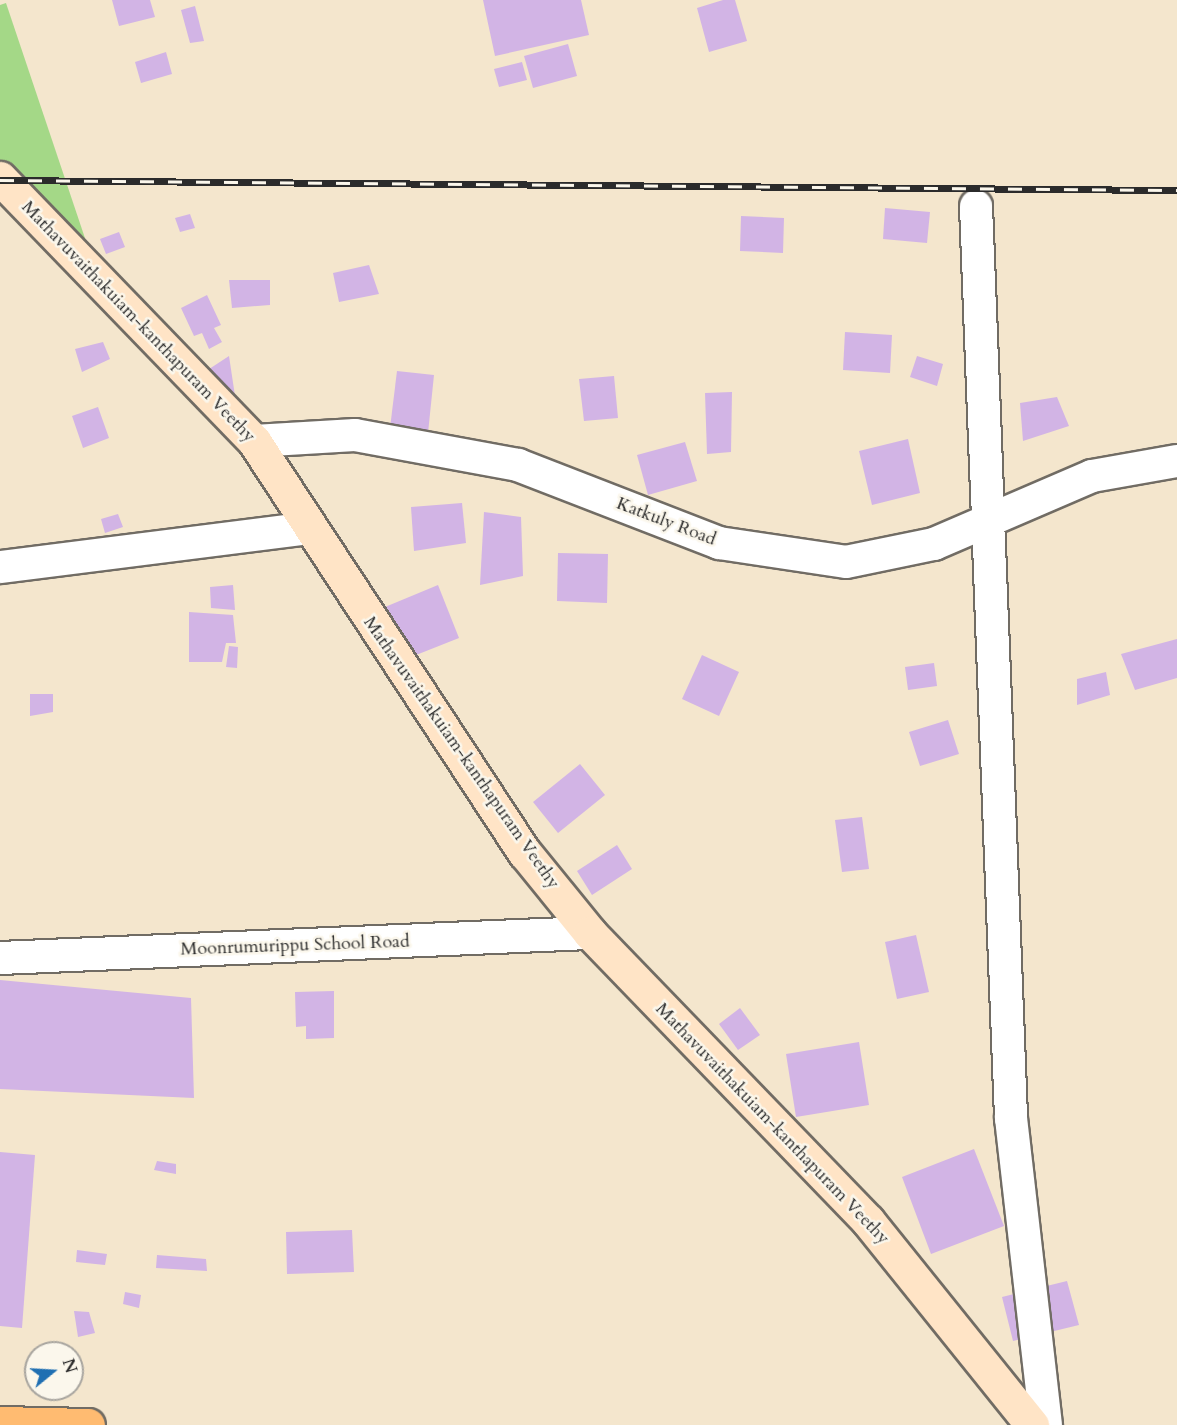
<!DOCTYPE html>
<html>
<head>
<meta charset="utf-8">
<style>
  body { margin:0 }
  #map { position:relative; width:1177px; height:1425px; overflow:hidden; background:#f4e6cd; font-family:Cardo,serif }
  div>[style] { position:absolute }
  .green>* { inset:0; background:#a4d887 }
  .building>* { inset:0; background:#d2b4e5 }
  .roads { filter:drop-shadow(2px 0 #716c64) drop-shadow(-2px 0 #716c64) drop-shadow(0 2px #716c64) drop-shadow(0 -2px #716c64) }
  .street>* { height:32px; margin:-16px; padding:0 16px; transform-origin:16px; border-radius:16px; background:#fff }
  .secondary>* { height:33px; margin:-16.5px; padding:0 16.5px; transform-origin:16.5px; border-radius:16.5px; background:#ffe4c6 }
  .highway>* { height:33px; margin:-16.5px; padding:0 16.5px; transform-origin:16.5px; border-radius:16.5px; background:#ffbb71 }
  .rail>* { height:7px; margin-top:-3.5px; transform-origin:0; background:repeating-linear-gradient(90deg,#fbf7ec 0 14px,#2b2b2b 0 28px); box-sizing:border-box; border-block:2px solid #2b2b2b }
  span { translate:-50% -50%; white-space:nowrap; text-align:center; line-height:1.15; -webkit-text-stroke:5px #fbf7ec; paint-order:stroke }
  .street-label { font-size:18px; color:#2b2b2b }
  .north { position:absolute; left:24px; top:1341px; width:60px; height:60px; box-sizing:border-box; background:#fbf7ec; border:2px solid #a8a59f; border-radius:50%; rotate:72deg; font-size:16px; font-weight:700; line-height:24px; text-align:center; color:#2b2b2b }
  .north::after { content:''; display:block; margin:auto; width:21px; height:27px; background:#1f6fb2; clip-path:polygon(50% 0,100% 100%,50% 72%,0 100%) }
</style>
</head>
<body>
<div id="map">
  <div class="green">
    <div style="clip-path:polygon(6px 3px,95px 268px,0 161px,0 5px)"></div>
  </div>
  <div class="building">
    <div style="clip-path:polygon(112px 0,150px 0,155px 17px,119px 26px)"></div>
    <div style="clip-path:polygon(483px 0,581px 0,589px 35px,495px 56px)"></div>
    <div style="clip-path:polygon(723px 0,735px 0,747px 41px,709px 52px,697px 8px)"></div>
    <div style="clip-path:polygon(195px 6px,204px 41px,190px 43px,181px 10px)"></div>
    <div style="clip-path:polygon(568px 44px,577px 76px,533px 88px,524px 56px)"></div>
    <div style="clip-path:polygon(166px 52px,172px 74px,141px 83px,135px 62px)"></div>
    <div style="clip-path:polygon(522px 62px,527px 80px,499px 87px,494px 69px)"></div>
    <div style="clip-path:polygon(885px 208px,930px 212px,927px 243px,883px 239px)"></div>
    <div style="clip-path:polygon(190px 214px,195px 228px,180px 232px,175px 218px)"></div>
    <div style="clip-path:polygon(741px 216px,784px 218px,783px 253px,740px 251px)"></div>
    <div style="clip-path:polygon(119px 232px,125px 247px,106px 254px,100px 239px)"></div>
    <div style="clip-path:polygon(369px 265px,379px 294px,339px 302px,333px 273px)"></div>
    <div style="clip-path:polygon(229px 280px,270px 280px,270px 305px,232px 308px)"></div>
    <div style="clip-path:polygon(207px 295px,221px 325px,214px 328px,222px 342px,209px 349px,202px 333px,194px 336px,181px 308px)"></div>
    <div style="clip-path:polygon(845px 332px,892px 335px,890px 373px,843px 370px)"></div>
    <div style="clip-path:polygon(103px 342px,110px 359px,82px 372px,75px 349px)"></div>
    <div style="clip-path:polygon(229px 356px,235px 396px,225px 405px,200px 375px)"></div>
    <div style="clip-path:polygon(917px 356px,943px 364px,937px 386px,910px 377px)"></div>
    <div style="clip-path:polygon(397px 371px,434px 375px,428px 433px,390px 428px)"></div>
    <div style="clip-path:polygon(614px 376px,618px 418px,584px 421px,579px 379px)"></div>
    <div style="clip-path:polygon(732px 392px,731px 452px,707px 454px,705px 393px)"></div>
    <div style="clip-path:polygon(1057px 397px,1069px 426px,1023px 441px,1020px 403px)"></div>
    <div style="clip-path:polygon(98px 407px,109px 438px,83px 448px,72px 416px)"></div>
    <div style="clip-path:polygon(908px 439px,920px 493px,872px 505px,859px 451px)"></div>
    <div style="clip-path:polygon(685px 442px,697px 481px,648px 495px,637px 455px)"></div>
    <div style="clip-path:polygon(462px 503px,466px 543px,414px 551px,411px 507px)"></div>
    <div style="clip-path:polygon(484px 512px,521px 517px,523px 576px,480px 585px)"></div>
    <div style="clip-path:polygon(118px 514px,123px 527px,105px 533px,101px 519px)"></div>
    <div style="clip-path:polygon(558px 553px,608px 554px,607px 603px,557px 601px)"></div>
    <div style="clip-path:polygon(233px 585px,235px 610px,211px 608px,210px 587px)"></div>
    <div style="clip-path:polygon(438px 585px,459px 638px,406px 659px,385px 607px)"></div>
    <div style="clip-path:polygon(189px 612px,233px 615px,236px 643px,226px 643px,222px 662px,189px 662px)"></div>
    <div style="clip-path:polygon(1177px 639px,1177px 678px,1135px 690px,1121px 654px)"></div>
    <div style="clip-path:polygon(229px 646px,238px 647px,237px 668px,226px 667px)"></div>
    <div style="clip-path:polygon(702px 655px,739px 672px,719px 716px,682px 699px)"></div>
    <div style="clip-path:polygon(934px 663px,937px 686px,908px 690px,905px 667px)"></div>
    <div style="clip-path:polygon(1106px 672px,1110px 695px,1077px 705px,1077px 679px)"></div>
    <div style="clip-path:polygon(30px 694px,53px 694px,53px 712px,30px 716px)"></div>
    <div style="clip-path:polygon(948px 720px,959px 754px,920px 766px,909px 732px)"></div>
    <div style="clip-path:polygon(580px 764px,605px 795px,558px 833px,533px 802px)"></div>
    <div style="clip-path:polygon(862px 817px,869px 869px,842px 872px,835px 820px)"></div>
    <div style="clip-path:polygon(617px 845px,632px 869px,592px 895px,577px 871px)"></div>
    <div style="clip-path:polygon(916px 935px,929px 992px,897px 999px,885px 942px)"></div>
    <div style="clip-path:polygon(0 980px,191px 998px,194px 1098px,0 1089px)"></div>
    <div style="clip-path:polygon(334px 991px,334px 1038px,306px 1039px,306px 1026px,296px 1027px,295px 992px)"></div>
    <div style="clip-path:polygon(740px 1008px,760px 1035px,738px 1050px,719px 1024px)"></div>
    <div style="clip-path:polygon(859px 1042px,869px 1105px,796px 1117px,786px 1054px)"></div>
    <div style="clip-path:polygon(974px 1149px,1004px 1226px,931px 1254px,902px 1177px)"></div>
    <div style="clip-path:polygon(0 1152px,35px 1155px,22px 1328px,0 1326px)"></div>
    <div style="clip-path:polygon(157px 1161px,176px 1164px,176px 1174px,154px 1170px)"></div>
    <div style="clip-path:polygon(352px 1230px,354px 1272px,287px 1274px,286px 1232px)"></div>
    <div style="clip-path:polygon(77px 1250px,107px 1254px,105px 1265px,76px 1262px)"></div>
    <div style="clip-path:polygon(157px 1255px,206px 1259px,207px 1271px,156px 1268px)"></div>
    <div style="clip-path:polygon(1067px 1281px,1079px 1325px,1013px 1341px,1002px 1297px)"></div>
    <div style="clip-path:polygon(125px 1292px,141px 1295px,139px 1308px,123px 1304px)"></div>
    <div style="clip-path:polygon(74px 1311px,89px 1312px,95px 1333px,78px 1337px)"></div>
  </div>
  <div class="roads">
    <div class="street">
      <div style="left:976px;top:206px;width:913px;rotate:87.8deg"></div>
      <div style="left:1011px;top:1118px;width:309px;rotate:83.5deg"></div>
      <div style="left:254px;top:441px;width:101px;rotate:-3.4deg"></div>
      <div style="left:355px;top:435px;width:166px;rotate:10.4deg"></div>
      <div style="left:518px;top:465px;width:216px;rotate:21.2deg"></div>
      <div style="left:719px;top:543px;width:128px;rotate:8.5deg"></div>
      <div style="left:846px;top:562px;width:90px;rotate:-11.6deg"></div>
      <div style="left:934px;top:544px;width:172px;rotate:-23.3deg"></div>
      <div style="left:1092px;top:476px;width:86px;rotate:-10deg"></div>
      <div style="left:0;top:567px;width:309px;rotate:-7.2deg"></div>
      <div style="left:0;top:958px;width:591px;rotate:-2.43deg"></div>
    </div>
    <div class="secondary">
      <div style="left:0;top:178px;width:366px;rotate:46deg"></div>
      <div style="left:254px;top:441px;width:493px;rotate:56.7deg"></div>
      <div style="left:525px;top:853px;width:103px;rotate:50.9deg"></div>
      <div style="left:590px;top:933px;width:400px;rotate:46deg"></div>
      <div style="left:868px;top:1221px;width:262px;rotate:51.2deg"></div>
    </div>
    <div class="highway">
      <div style="left:0;top:1423px;width:88px;rotate:1.3deg"></div>
    </div>
  </div>
  <div class="rail">
    <div style="left:0;top:180px;width:1177px;rotate:0.49deg"></div>
  </div>
  <div class="street-label">
    <span style="left:138px;top:322px;rotate:46deg">Mathavuvaithakuiam-kanthapuram Veethy</span>
    <span style="left:666px;top:522px;rotate:21deg">Katkuly Road</span>
    <span style="left:461px;top:753px;rotate:55deg">Mathavuvaithakuiam-kanthapuram Veethy</span>
    <span style="left:295px;top:946px;rotate:-2deg">Moonrumurippu School Road</span>
    <span style="left:772px;top:1124px;rotate:46deg">Mathavuvaithakuiam-kanthapuram Veethy</span>
  </div>
  <div class="north">N</div>
</div>
</body>
</html>
